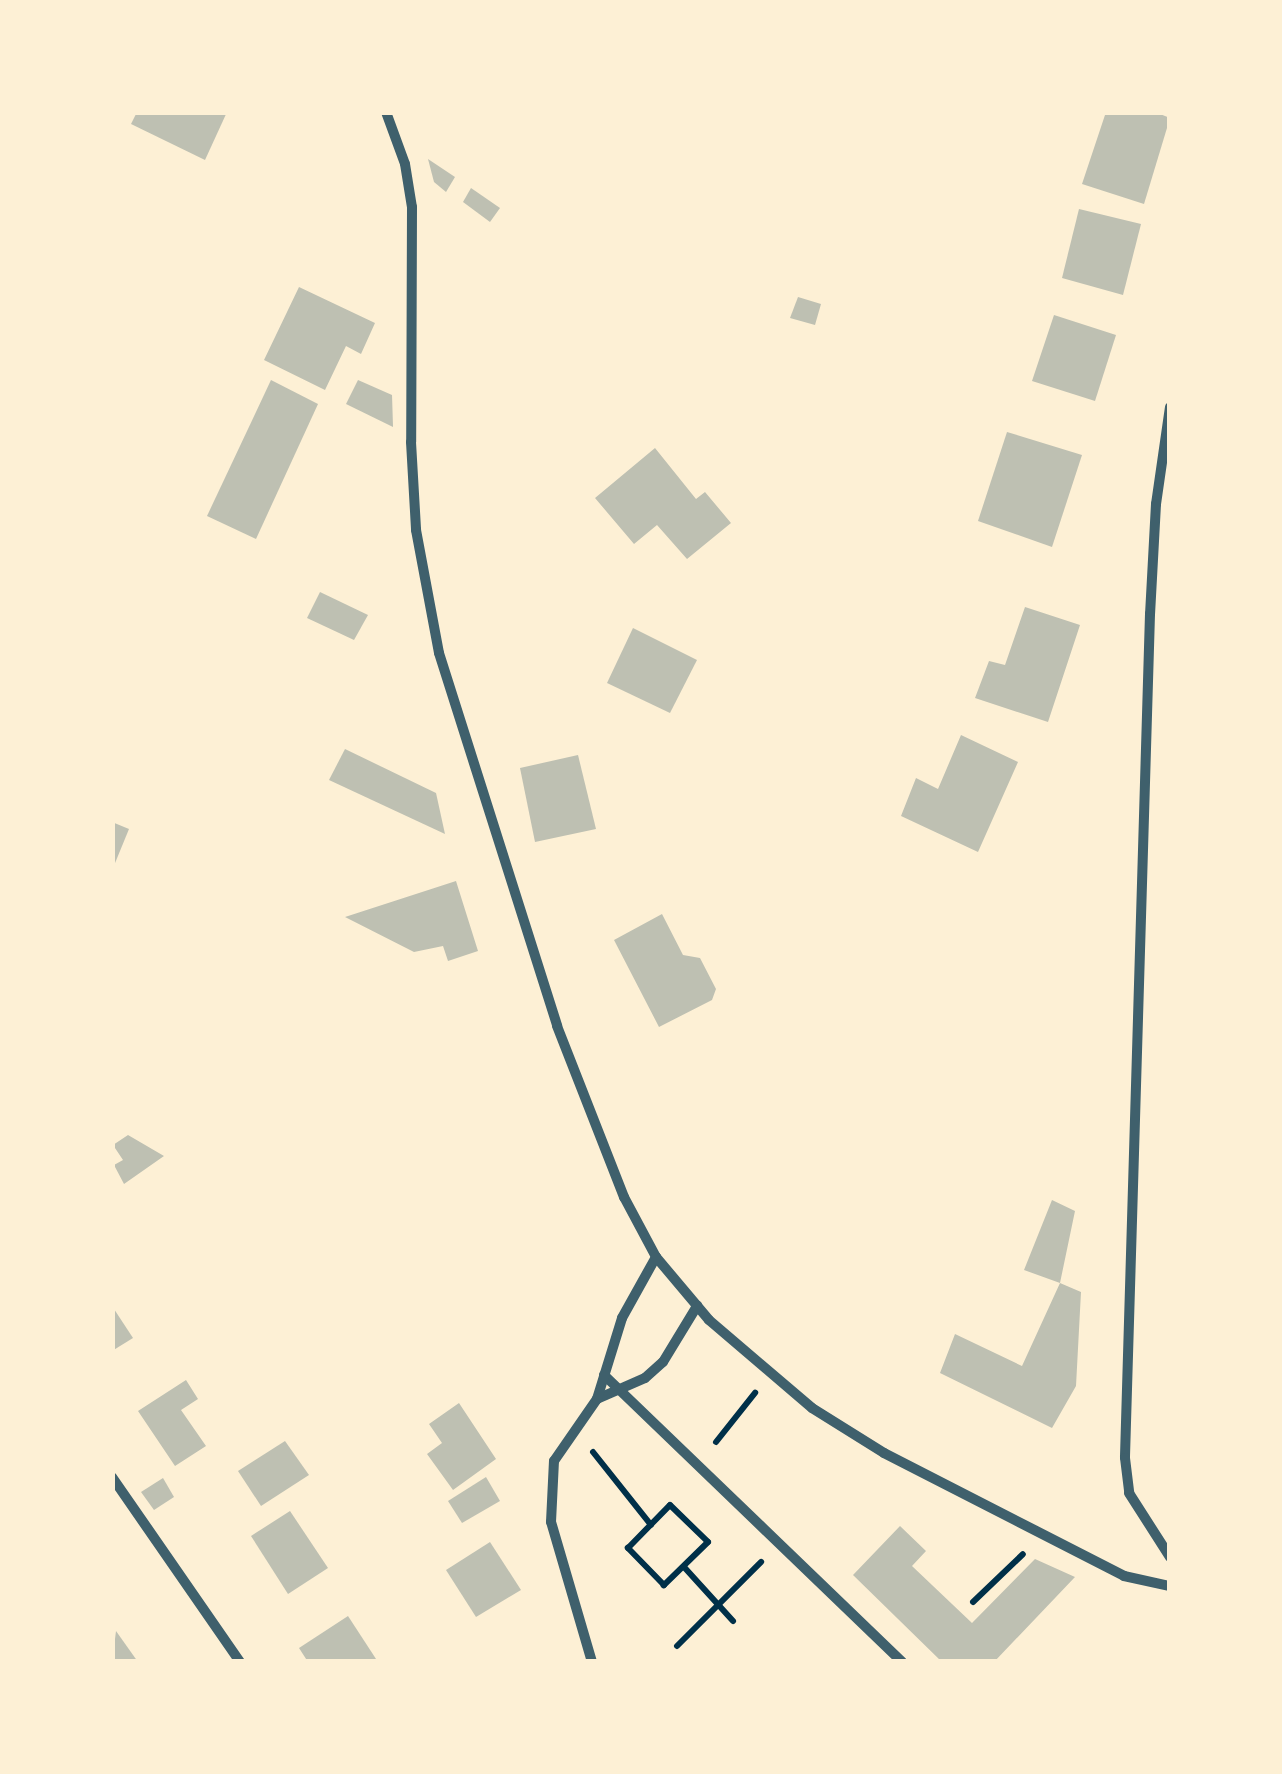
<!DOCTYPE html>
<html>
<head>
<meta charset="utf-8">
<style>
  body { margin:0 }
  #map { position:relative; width:1282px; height:1774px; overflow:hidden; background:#fdf0d5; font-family:"Asap Condensed",sans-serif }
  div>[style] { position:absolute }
  .building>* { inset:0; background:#bec0b2 }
  .path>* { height:6px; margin:-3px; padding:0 3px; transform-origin:3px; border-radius:3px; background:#003049 }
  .minor>* { height:10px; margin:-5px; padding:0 5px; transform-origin:5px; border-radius:5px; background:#3f606c }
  span { translate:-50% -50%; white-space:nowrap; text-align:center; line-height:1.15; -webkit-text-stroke:8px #fdf0d5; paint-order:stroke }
  .frame { position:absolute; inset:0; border:115px solid #fdf0d5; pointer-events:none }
</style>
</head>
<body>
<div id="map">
  <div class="building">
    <div style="clip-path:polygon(137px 112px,227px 112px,205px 160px,131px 124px)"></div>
    <div style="clip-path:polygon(1106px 112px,1155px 112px,1170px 118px,1144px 204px,1082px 184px)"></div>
    <div style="clip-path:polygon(428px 159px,455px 177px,446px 192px,434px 182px)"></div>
    <div style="clip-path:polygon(471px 188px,500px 208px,490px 222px,463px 202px)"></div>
    <div style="clip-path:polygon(1079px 209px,1141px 224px,1123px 295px,1062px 278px)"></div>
    <div style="clip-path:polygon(299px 287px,375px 323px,361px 354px,346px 346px,325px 390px,264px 360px)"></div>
    <div style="clip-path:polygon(798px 297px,821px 304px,815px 325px,790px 318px)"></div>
    <div style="clip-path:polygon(1054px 315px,1116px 335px,1095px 401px,1032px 381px)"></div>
    <div style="clip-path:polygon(271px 380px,318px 404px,256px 539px,207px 516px)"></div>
    <div style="clip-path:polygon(358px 380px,392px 395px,393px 427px,346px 404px)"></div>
    <div style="clip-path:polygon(1007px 432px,1082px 455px,1052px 547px,978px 521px)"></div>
    <div style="clip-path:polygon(655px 448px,696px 499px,705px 492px,731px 523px,687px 559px,657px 525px,634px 544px,595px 498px)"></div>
    <div style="clip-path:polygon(320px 592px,368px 615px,354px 640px,307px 618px)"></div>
    <div style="clip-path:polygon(1025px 607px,1080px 625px,1048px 722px,975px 698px,989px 661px,1005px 665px)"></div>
    <div style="clip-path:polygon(633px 628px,697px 660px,670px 713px,607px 683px)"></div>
    <div style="clip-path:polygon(961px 735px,1018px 762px,978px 852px,901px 816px,916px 778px,938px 789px)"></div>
    <div style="clip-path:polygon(345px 749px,436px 793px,445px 834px,329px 780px)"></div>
    <div style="clip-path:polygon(578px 755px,596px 829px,535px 842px,520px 768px)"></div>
    <div style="clip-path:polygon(112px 822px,129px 829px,113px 868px,112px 868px)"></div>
    <div style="clip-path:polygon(456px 881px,478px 951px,448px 961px,443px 946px,414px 952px,345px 917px)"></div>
    <div style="clip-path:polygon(662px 914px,683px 955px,700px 958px,716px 989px,712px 1000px,659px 1027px,614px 940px)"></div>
    <div style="clip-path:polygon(128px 1135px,164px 1156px,124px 1184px,114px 1165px,123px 1160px,113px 1145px)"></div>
    <div style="clip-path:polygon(1052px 1200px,1075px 1211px,1060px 1283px,1081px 1292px,1076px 1386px,1052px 1428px,940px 1373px,955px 1334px,1022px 1366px,1060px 1283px,1024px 1270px)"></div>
    <div style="clip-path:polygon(112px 1306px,133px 1338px,112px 1351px)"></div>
    <div style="clip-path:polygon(186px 1380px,198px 1399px,181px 1410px,206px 1446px,175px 1466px,138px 1411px)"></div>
    <div style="clip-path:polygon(459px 1403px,496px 1459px,453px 1490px,427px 1454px,442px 1443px,429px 1424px)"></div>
    <div style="clip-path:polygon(285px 1441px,309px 1475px,261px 1506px,238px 1471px)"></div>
    <div style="clip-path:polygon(486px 1477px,500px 1501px,462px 1523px,448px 1501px)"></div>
    <div style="clip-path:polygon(163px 1478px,174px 1497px,154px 1510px,141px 1492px)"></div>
    <div style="clip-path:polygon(290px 1511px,328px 1568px,288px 1594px,251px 1536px)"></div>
    <div style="clip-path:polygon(900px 1526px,926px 1551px,912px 1566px,972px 1623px,1035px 1559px,1075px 1577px,994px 1662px,942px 1662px,853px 1575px)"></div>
    <div style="clip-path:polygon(490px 1542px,521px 1590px,476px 1617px,446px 1570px)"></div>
    <div style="clip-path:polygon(348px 1616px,378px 1662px,308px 1662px,299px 1648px)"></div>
    <div style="clip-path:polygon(116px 1631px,138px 1662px,112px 1662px)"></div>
  </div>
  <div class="path">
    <div style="left:716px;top:1442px;width:63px;rotate:-51.5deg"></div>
    <div style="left:593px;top:1452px;width:93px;rotate:51.5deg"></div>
    <div style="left:670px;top:1505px;width:53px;rotate:44.2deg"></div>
    <div style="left:708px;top:1542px;width:62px;rotate:135.7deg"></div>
    <div style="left:664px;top:1585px;width:52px;rotate:-134.2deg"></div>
    <div style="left:628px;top:1548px;width:60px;rotate:-45.7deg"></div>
    <div style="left:684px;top:1567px;width:73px;rotate:47.8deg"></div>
    <div style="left:973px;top:1602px;width:69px;rotate:-43.8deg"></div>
    <div style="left:677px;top:1646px;width:119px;rotate:-45deg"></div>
  </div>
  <div class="minor">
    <div style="left:386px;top:112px;width:55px;rotate:69.9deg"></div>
    <div style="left:405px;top:164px;width:44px;rotate:80.8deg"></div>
    <div style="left:412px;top:207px;width:235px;rotate:90.2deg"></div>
    <div style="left:411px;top:442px;width:88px;rotate:86.7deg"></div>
    <div style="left:416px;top:530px;width:125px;rotate:79.4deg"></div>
    <div style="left:439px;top:653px;width:391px;rotate:72.4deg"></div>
    <div style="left:557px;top:1026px;width:184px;rotate:68.6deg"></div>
    <div style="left:624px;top:1197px;width:68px;rotate:61.9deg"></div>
    <div style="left:656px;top:1257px;width:82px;rotate:49.9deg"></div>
    <div style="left:709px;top:1320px;width:135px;rotate:40.5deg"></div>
    <div style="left:812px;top:1408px;width:85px;rotate:32deg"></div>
    <div style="left:884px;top:1453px;width:270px;rotate:27.1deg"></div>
    <div style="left:1124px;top:1576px;width:47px;rotate:12.3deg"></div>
    <div style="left:1170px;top:407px;width:98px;rotate:98.2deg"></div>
    <div style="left:1156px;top:504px;width:110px;rotate:93.1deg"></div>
    <div style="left:1150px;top:614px;width:844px;rotate:91.7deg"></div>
    <div style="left:1125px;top:1458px;width:35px;rotate:83deg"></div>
    <div style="left:1129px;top:1493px;width:76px;rotate:57.4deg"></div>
    <div style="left:604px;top:1375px;width:414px;rotate:43.9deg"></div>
    <div style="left:597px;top:1399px;width:52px;rotate:-23.6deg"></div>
    <div style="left:645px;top:1378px;width:24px;rotate:-42deg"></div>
    <div style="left:663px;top:1362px;width:66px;rotate:-58.7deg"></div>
    <div style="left:112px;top:1477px;width:225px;rotate:55.3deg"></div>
    <div style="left:592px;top:1662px;width:146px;rotate:-106.3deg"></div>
    <div style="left:551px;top:1522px;width:61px;rotate:-87.2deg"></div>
    <div style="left:554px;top:1461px;width:75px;rotate:-55.3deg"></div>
    <div style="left:597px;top:1399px;width:85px;rotate:-72.8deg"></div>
    <div style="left:622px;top:1318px;width:70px;rotate:-60.9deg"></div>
  </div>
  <div class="frame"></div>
</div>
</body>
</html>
